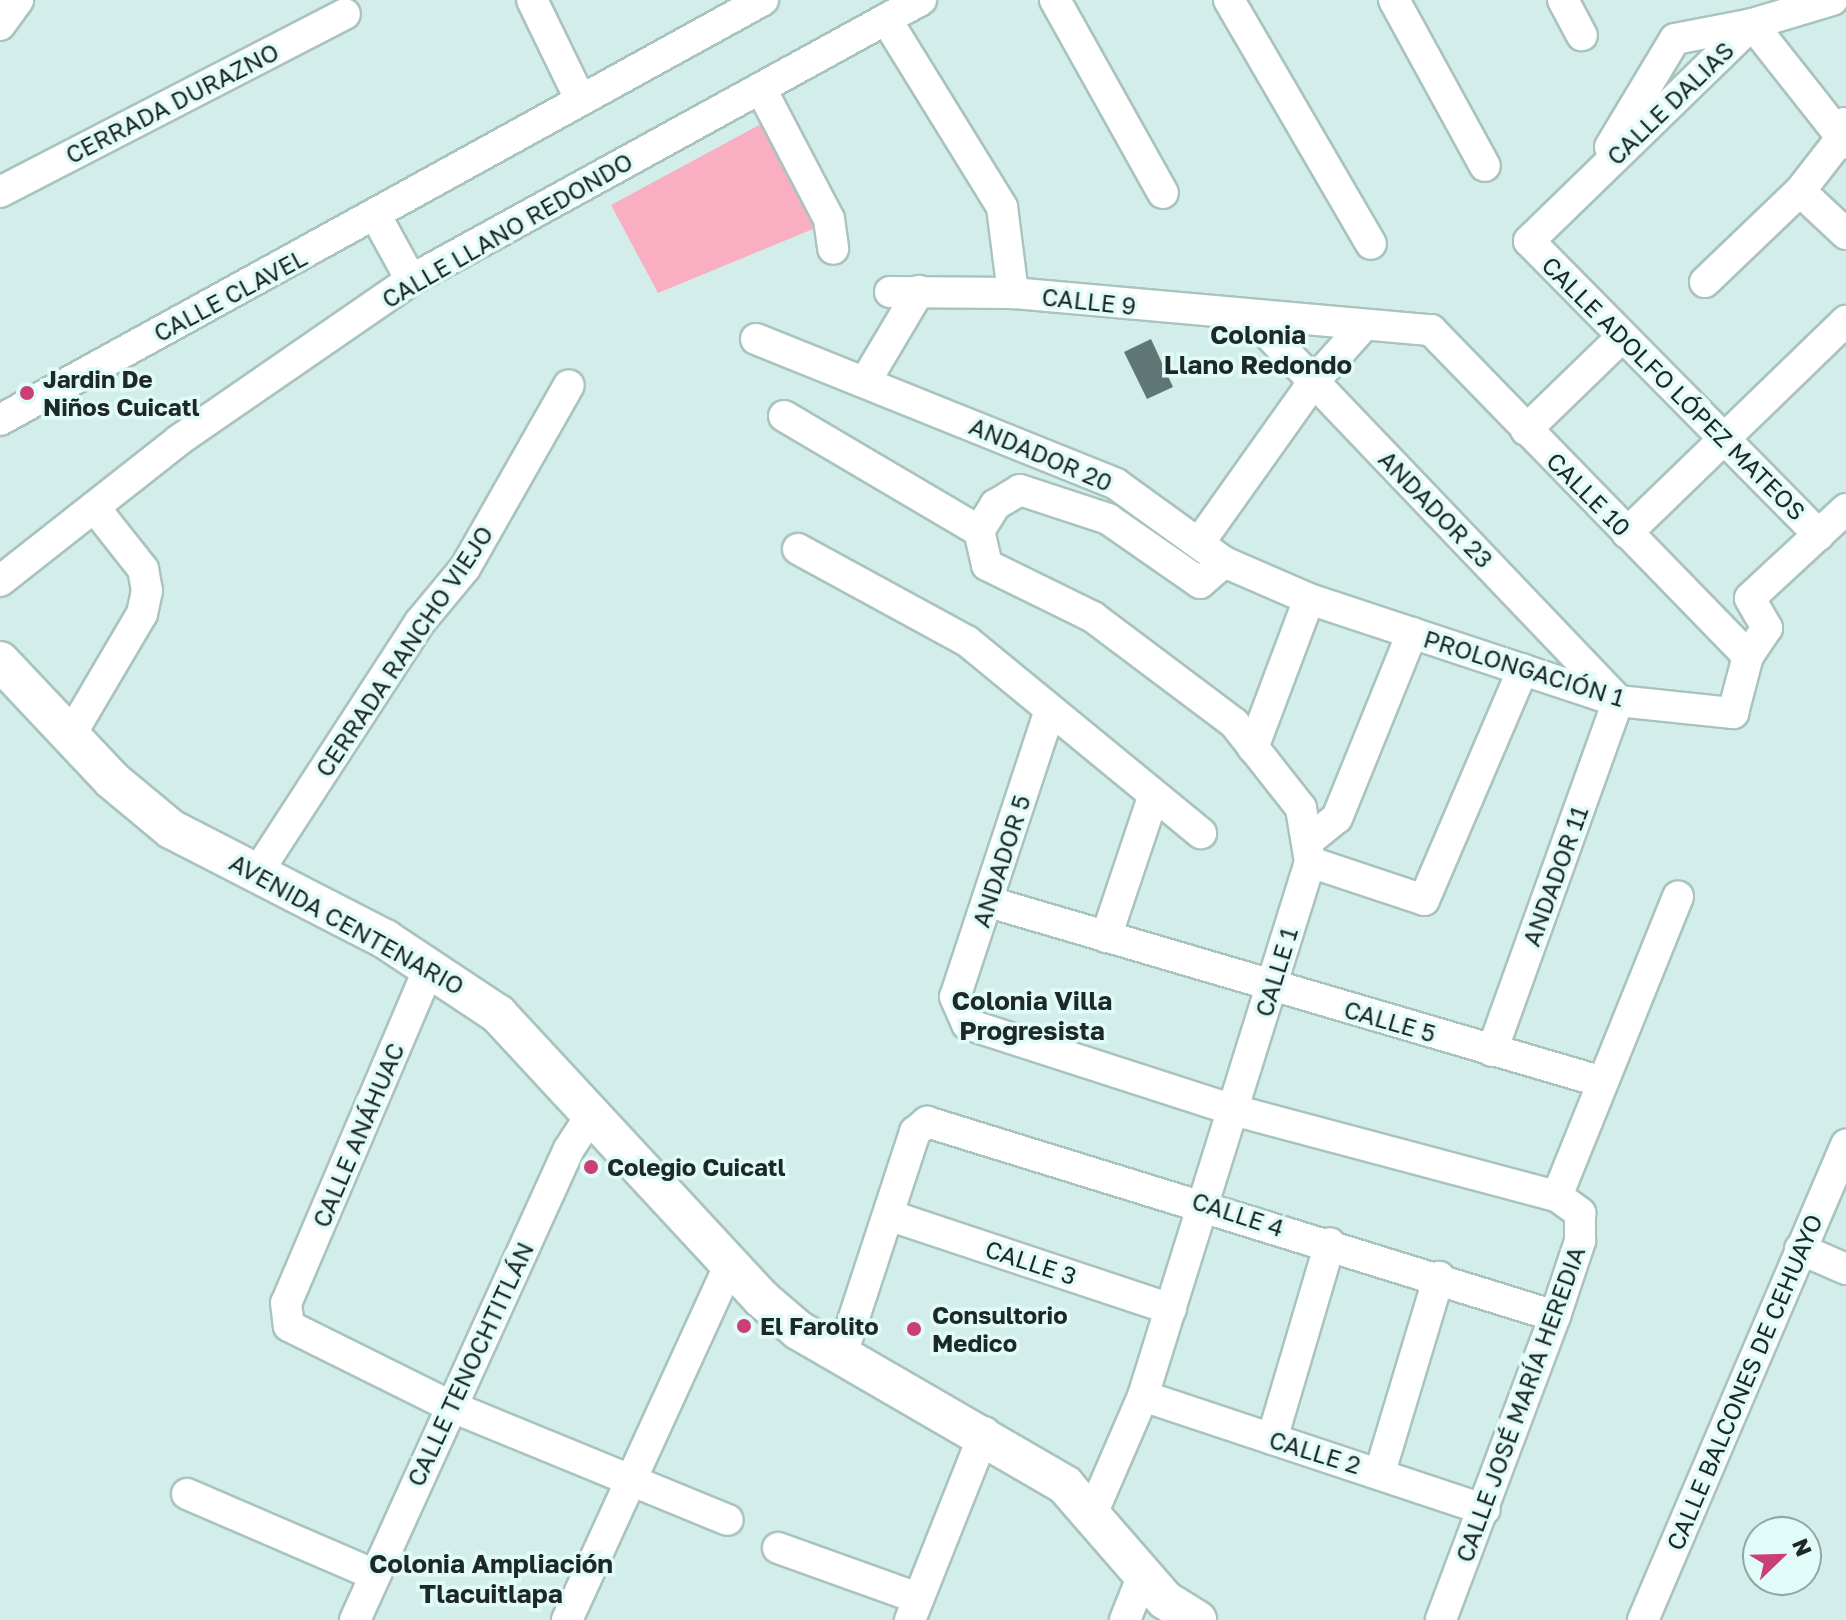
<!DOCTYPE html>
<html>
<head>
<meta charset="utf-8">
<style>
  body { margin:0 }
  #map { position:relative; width:1846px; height:1620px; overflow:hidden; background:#d3eeea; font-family:"Golos Text",sans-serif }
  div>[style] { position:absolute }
  .green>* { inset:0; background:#f9aec2 }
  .building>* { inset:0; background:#5f7774 }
  .roads { filter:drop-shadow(2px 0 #a9c3bf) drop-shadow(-2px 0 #a9c3bf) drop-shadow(0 2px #a9c3bf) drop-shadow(0 -2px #a9c3bf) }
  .minor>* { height:30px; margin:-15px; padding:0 15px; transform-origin:15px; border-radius:15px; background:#fff }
  .major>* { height:38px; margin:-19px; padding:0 19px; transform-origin:19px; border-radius:19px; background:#fff }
  .dots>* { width:22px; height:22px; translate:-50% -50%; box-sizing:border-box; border:4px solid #e0fbf8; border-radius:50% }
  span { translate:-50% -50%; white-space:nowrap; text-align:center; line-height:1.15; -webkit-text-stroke:7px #e0fbf8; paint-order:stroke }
  .street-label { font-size:24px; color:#1e2827 }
  .poi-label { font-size:24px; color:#1e2827; font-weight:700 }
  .left { translate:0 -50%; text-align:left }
  .neighbourhood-label { font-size:26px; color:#1e2827; font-weight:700 }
  .north { position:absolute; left:1742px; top:1516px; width:80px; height:80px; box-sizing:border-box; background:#e0fbf8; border:2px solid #92a7a4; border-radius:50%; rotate:67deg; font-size:22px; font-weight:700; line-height:32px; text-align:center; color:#1e2827 }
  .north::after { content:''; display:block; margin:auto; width:28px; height:36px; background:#cb4074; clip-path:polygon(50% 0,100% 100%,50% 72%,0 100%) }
</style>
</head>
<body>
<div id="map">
  <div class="green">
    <div style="clip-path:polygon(761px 124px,818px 227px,658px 293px,611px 205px)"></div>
  </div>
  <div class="building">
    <div style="clip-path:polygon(1151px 339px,1173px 387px,1147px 399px,1124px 352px)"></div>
  </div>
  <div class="roads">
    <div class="minor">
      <div style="left:532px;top:0;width:110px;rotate:64.1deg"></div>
      <div style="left:1055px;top:0;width:221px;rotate:60.8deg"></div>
      <div style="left:1229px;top:0;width:282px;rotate:59.8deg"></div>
      <div style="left:1394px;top:0;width:189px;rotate:61.3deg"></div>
      <div style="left:1563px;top:0;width:40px;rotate:62deg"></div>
      <div style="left:886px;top:19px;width:221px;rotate:58.3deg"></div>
      <div style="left:1002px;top:207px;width:87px;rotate:82.7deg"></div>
      <div style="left:0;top:25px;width:31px;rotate:-54deg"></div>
      <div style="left:761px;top:89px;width:147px;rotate:62.4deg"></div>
      <div style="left:829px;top:219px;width:30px;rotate:82deg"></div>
      <div style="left:1844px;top:123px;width:19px;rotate:106deg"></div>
      <div style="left:1839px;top:141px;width:63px;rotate:128deg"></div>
      <div style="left:1800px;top:191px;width:63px;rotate:43.1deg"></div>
      <div style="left:1610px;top:147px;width:126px;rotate:-59deg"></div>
      <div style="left:1675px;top:39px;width:78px;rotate:-11deg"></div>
      <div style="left:1752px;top:24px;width:152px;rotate:51.7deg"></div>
      <div style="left:0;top:192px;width:388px;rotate:-27.3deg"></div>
      <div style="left:376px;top:216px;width:73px;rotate:61.3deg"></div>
      <div style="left:1705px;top:282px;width:132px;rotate:-43.8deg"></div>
      <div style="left:890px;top:292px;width:123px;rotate:0.5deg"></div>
      <div style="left:1013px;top:293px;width:420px;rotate:5.1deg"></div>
      <div style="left:1431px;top:330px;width:455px;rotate:45.8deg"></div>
      <div style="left:1253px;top:318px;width:523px;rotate:46.32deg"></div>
      <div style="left:756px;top:339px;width:388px;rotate:21.9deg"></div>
      <div style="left:1116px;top:484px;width:133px;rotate:35.8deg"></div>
      <div style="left:1224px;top:562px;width:93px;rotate:23.5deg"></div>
      <div style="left:1309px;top:599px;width:325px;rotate:18.3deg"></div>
      <div style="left:1618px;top:701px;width:116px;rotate:6deg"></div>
      <div style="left:1733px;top:713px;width:59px;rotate:-75.3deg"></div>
      <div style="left:1748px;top:656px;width:34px;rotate:-56deg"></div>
      <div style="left:1767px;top:628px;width:34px;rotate:-120deg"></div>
      <div style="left:1750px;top:598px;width:131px;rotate:-42.8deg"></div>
      <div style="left:865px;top:382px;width:106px;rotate:-59.3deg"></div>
      <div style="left:784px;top:416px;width:226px;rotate:30.5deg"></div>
      <div style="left:0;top:420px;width:871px;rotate:-28.83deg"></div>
      <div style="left:1526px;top:430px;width:131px;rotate:-44.1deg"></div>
      <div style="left:1627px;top:533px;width:305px;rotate:-44.1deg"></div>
      <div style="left:1819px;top:535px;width:413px;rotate:-134.6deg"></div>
      <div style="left:1529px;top:241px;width:311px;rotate:-44.2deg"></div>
      <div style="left:1752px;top:24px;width:84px;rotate:-16.7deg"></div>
      <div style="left:1199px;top:543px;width:199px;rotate:-54.6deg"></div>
      <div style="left:1314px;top:381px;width:75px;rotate:-48.2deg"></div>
      <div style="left:798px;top:549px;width:192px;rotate:28.6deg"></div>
      <div style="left:967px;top:641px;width:303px;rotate:39.4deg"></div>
      <div style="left:0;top:581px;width:228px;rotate:-38.2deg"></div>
      <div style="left:179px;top:440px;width:282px;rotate:-34.6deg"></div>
      <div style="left:411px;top:280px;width:582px;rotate:-28.77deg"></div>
      <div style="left:1050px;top:710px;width:302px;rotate:108.3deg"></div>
      <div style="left:955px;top:997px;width:30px;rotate:66deg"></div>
      <div style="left:967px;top:1024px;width:280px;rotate:17.9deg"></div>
      <div style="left:1233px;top:1110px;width:335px;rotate:14.9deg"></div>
      <div style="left:1557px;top:1196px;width:29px;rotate:36deg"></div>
      <div style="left:1580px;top:1213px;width:28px;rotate:90deg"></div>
      <div style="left:1580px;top:1241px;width:79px;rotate:108.4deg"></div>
      <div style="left:1555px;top:1316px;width:325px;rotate:110.6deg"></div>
      <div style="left:70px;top:736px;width:142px;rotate:-59.5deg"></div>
      <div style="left:142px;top:614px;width:24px;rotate:-78deg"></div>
      <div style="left:147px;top:591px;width:22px;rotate:-100deg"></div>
      <div style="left:143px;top:569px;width:79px;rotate:-128.3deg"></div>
      <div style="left:1253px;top:748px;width:159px;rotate:-69.4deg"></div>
      <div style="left:1307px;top:842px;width:38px;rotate:-39deg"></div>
      <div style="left:1337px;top:818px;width:200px;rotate:-67.9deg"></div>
      <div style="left:1310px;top:862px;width:120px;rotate:18.4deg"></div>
      <div style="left:1424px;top:900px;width:251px;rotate:-66.8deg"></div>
      <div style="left:257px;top:873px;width:299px;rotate:-57deg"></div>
      <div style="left:420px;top:622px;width:70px;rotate:-50.2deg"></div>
      <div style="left:465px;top:568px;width:210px;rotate:-60.4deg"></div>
      <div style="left:989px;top:902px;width:636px;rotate:16.35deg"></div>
      <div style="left:1106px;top:937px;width:148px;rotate:-71.4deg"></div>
      <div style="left:430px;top:966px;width:366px;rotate:113.1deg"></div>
      <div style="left:286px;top:1303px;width:23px;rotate:83deg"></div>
      <div style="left:289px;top:1326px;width:180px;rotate:26.4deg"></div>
      <div style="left:450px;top:1406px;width:300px;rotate:22.3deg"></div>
      <div style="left:1492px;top:1051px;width:372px;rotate:-70.2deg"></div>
      <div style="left:1557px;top:1196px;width:323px;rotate:-68deg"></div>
      <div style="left:891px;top:1216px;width:295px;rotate:18.4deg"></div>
      <div style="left:1800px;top:1249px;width:50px;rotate:23.5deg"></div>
      <div style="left:842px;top:1354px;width:234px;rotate:-71.8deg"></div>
      <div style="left:915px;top:1132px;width:16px;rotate:-40deg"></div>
      <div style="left:927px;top:1122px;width:657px;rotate:17.17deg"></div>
      <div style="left:1143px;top:1396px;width:360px;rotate:18.4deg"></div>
      <div style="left:1272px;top:1439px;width:204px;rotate:-73.5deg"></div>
      <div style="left:1380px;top:1472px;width:204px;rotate:-73.2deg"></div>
      <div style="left:187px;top:1494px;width:205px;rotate:23.3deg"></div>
      <div style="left:1092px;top:1514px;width:129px;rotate:-66.6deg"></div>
      <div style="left:1143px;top:1396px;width:560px;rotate:-72.63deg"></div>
      <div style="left:1310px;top:862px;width:55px;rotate:-99.5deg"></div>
      <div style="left:1301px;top:808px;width:108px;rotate:-128.2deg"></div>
      <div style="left:1234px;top:723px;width:176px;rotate:-143.1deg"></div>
      <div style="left:1093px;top:617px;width:118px;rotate:-153.9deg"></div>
      <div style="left:987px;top:565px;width:35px;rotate:-103deg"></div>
      <div style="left:979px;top:531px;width:31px;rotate:-58deg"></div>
      <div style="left:995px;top:505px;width:29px;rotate:-31deg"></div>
      <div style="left:1020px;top:490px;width:93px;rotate:18.2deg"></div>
      <div style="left:1108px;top:519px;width:112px;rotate:34.8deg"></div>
      <div style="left:1200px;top:583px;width:32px;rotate:-41deg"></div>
      <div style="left:778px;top:1548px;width:149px;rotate:19.7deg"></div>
      <div style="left:355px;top:1620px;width:517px;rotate:-65.57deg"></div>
      <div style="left:569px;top:1149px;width:44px;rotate:-57deg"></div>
      <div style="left:567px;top:1620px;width:389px;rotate:-65.4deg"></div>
      <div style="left:910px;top:1620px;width:202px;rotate:-68.3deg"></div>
      <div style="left:1125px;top:1620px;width:48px;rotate:-68.2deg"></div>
      <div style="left:1643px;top:1620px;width:517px;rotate:-66.86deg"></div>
    </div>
    <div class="major">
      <div style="left:0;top:661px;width:163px;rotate:46.7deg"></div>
      <div style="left:112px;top:780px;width:77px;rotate:39.7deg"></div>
      <div style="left:171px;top:829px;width:241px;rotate:27.2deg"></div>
      <div style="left:385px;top:939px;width:136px;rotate:33.6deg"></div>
      <div style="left:498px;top:1014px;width:388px;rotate:47.2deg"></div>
      <div style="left:762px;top:1299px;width:48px;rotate:40.7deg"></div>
      <div style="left:798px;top:1330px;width:309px;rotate:30.1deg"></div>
      <div style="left:1065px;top:1485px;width:152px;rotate:49deg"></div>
      <div style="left:1165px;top:1600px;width:38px;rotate:32deg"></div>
    </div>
  </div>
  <div class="dots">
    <div style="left:27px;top:393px;background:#cb4074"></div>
    <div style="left:591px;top:1167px;background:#cb4074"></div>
    <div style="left:744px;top:1326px;background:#cb4074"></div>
    <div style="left:914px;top:1329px;background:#cb4074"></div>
  </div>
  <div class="street-label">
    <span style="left:172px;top:103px;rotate:-27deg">CERRADA DURAZNO</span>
    <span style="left:1670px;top:103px;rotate:-44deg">CALLE DALIAS</span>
    <span style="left:507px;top:230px;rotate:-30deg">CALLE LLANO REDONDO</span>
    <span style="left:230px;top:295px;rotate:-28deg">CALLE CLAVEL</span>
    <span style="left:1089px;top:301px;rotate:6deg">CALLE 9</span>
    <span style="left:1674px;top:388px;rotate:45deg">CALLE ADOLFO LÓPEZ MATEOS</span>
    <span style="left:1041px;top:454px;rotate:23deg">ANDADOR 20</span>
    <span style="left:1589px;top:494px;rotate:45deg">CALLE 10</span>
    <span style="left:1436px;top:509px;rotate:46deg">ANDADOR 23</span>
    <span style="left:404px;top:651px;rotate:-56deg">CERRADA RANCHO VIEJO</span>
    <span style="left:1524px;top:668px;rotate:17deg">PROLONGACIÓN 1</span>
    <span style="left:1001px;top:861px;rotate:-72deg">ANDADOR 5</span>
    <span style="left:1555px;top:876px;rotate:-70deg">ANDADOR 11</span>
    <span style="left:347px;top:924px;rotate:29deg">AVENIDA CENTENARIO</span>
    <span style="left:1276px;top:972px;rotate:-73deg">CALLE 1</span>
    <span style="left:1390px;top:1021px;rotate:16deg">CALLE 5</span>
    <span style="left:358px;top:1135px;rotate:-67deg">CALLE ANÁHUAC</span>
    <span style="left:1238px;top:1214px;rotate:18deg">CALLE 4</span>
    <span style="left:1031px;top:1262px;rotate:18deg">CALLE 3</span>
    <span style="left:470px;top:1364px;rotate:-65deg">CALLE TENOCHTITLÁN</span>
    <span style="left:1744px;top:1382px;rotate:-67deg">CALLE BALCONES DE CEHUAYO</span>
    <span style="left:1520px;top:1404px;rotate:-70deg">CALLE JOSÉ MARÍA HEREDIA</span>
    <span style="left:1315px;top:1452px;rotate:17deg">CALLE 2</span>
  </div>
  <div class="poi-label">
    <span class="left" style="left:43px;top:393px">Jardin De<br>Niños Cuicatl</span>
    <span class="left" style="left:607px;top:1167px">Colegio Cuicatl</span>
    <span class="left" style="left:932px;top:1329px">Consultorio<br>Medico</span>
    <span class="left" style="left:760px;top:1326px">El Farolito</span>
  </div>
  <div class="neighbourhood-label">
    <span style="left:1258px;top:350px">Colonia<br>Llano Redondo</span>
    <span style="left:1032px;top:1016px">Colonia Villa<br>Progresista</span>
    <span style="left:491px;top:1579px">Colonia Ampliación<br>Tlacuitlapa</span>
  </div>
  <div class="north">N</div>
</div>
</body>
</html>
